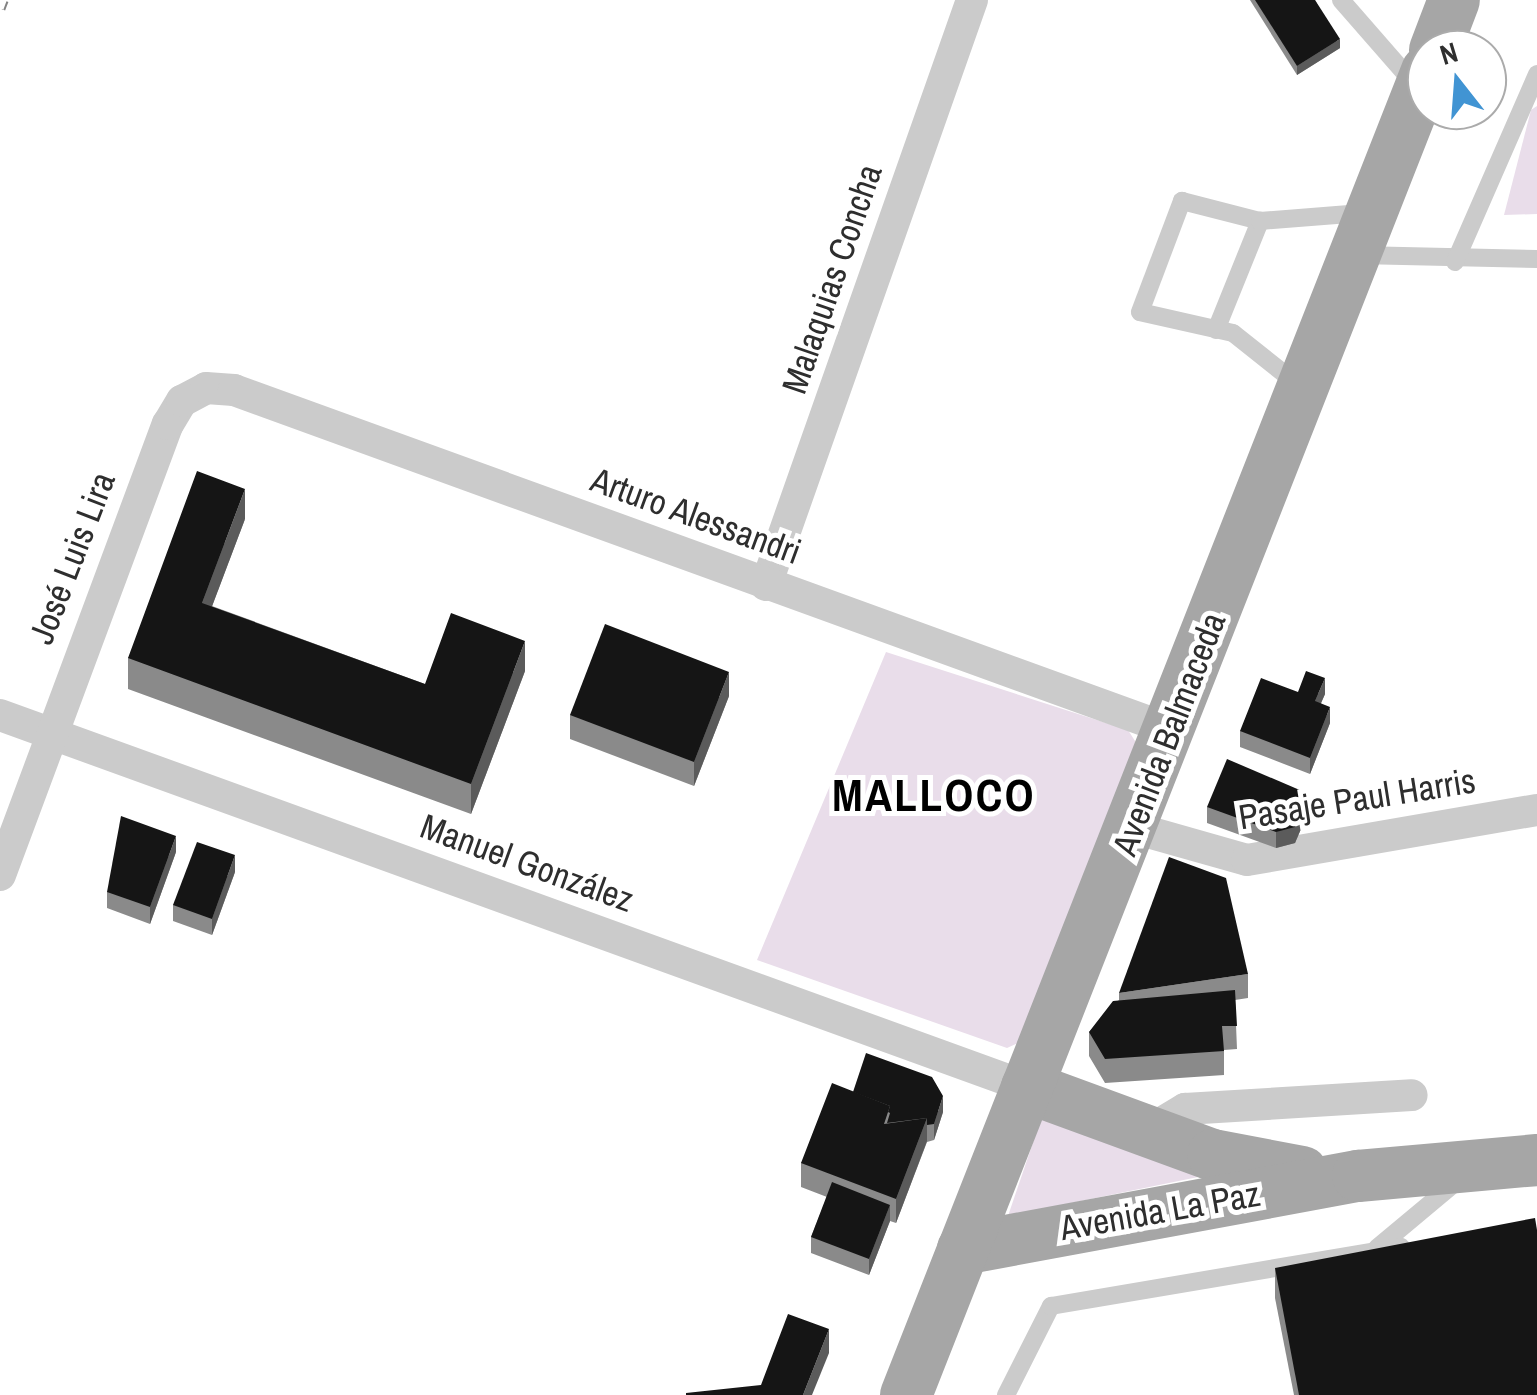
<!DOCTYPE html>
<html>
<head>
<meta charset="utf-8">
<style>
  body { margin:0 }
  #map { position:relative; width:1537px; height:1395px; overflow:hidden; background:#fff; font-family:"Archivo Narrow",sans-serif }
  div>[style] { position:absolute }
  .green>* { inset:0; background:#e9ddea }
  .service>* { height:18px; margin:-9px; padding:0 9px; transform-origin:9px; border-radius:9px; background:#cbcbcb }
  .minor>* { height:32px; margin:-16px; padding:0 16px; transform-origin:16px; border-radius:16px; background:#cbcbcb }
  .primary>* { height:52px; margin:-26px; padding:0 26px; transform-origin:26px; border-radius:26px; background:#a6a6a6 }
  .rail>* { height:11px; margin-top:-5.5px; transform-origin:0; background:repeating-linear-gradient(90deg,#fff 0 22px,#838383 0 44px); box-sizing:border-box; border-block:2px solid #838383 }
  .wall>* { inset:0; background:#8a8a8a }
  .shaded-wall>* { inset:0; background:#5b5b5b }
  .building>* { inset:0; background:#151515 }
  span { translate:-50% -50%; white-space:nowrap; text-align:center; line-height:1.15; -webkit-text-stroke:10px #fff; paint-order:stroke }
  .street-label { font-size:35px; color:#2e2e2e }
  .district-label { font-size:45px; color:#000; font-weight:700; letter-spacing:2.5px }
  .north { position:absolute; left:1407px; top:30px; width:100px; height:100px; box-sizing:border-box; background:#fff; border:2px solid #ababab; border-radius:50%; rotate:343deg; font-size:28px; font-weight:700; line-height:40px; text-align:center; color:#2e2e2e }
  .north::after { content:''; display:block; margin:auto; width:35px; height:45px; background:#4194d3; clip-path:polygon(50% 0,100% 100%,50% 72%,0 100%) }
</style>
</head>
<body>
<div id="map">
  <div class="green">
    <div style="clip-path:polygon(1537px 106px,1537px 214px,1504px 215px,1531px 110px)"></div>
    <div style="clip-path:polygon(886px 652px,1128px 730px,1135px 741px,1137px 756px,1018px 1043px,1007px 1048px,757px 960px)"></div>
    <div style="clip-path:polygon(1043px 1113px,1208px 1175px,1008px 1216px)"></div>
  </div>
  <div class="service">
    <div style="left:1341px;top:0;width:114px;rotate:48.9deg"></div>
    <div style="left:1358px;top:255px;width:179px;rotate:1.3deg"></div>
    <div style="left:1455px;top:262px;width:205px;rotate:-66.4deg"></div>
    <div style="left:1216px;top:330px;width:118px;rotate:-68deg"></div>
    <div style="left:1296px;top:383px;width:80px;rotate:-141.6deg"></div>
    <div style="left:1233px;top:333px;width:95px;rotate:-167.3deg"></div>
    <div style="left:1140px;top:312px;width:119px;rotate:-69.3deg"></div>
    <div style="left:1182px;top:201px;width:81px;rotate:14.4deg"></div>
    <div style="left:1260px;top:221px;width:102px;rotate:-4.5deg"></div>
    <div style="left:1377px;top:1248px;width:104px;rotate:-39.9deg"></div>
    <div style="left:1006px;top:1395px;width:100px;rotate:-63.2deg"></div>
    <div style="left:1051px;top:1306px;width:355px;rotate:-9.6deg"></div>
  </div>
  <div class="minor">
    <div style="left:766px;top:585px;width:620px;rotate:-70.6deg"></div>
    <div style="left:0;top:715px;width:1092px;rotate:19.91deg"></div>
    <div style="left:1134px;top:828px;width:117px;rotate:15.8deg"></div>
    <div style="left:1247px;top:860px;width:294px;rotate:-9.8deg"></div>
    <div style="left:0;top:875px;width:481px;rotate:-69.6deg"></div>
    <div style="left:168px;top:424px;width:27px;rotate:-59deg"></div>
    <div style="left:182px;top:401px;width:27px;rotate:-28deg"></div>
    <div style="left:206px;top:388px;width:28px;rotate:4deg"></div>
    <div style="left:234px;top:390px;width:997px;rotate:19.94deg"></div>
    <div style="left:1145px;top:1133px;width:47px;rotate:-31deg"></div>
    <div style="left:1185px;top:1109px;width:227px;rotate:-3.5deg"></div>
  </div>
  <div class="primary">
    <div style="left:1435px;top:50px;width:53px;rotate:-69.2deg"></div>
    <div style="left:1027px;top:1087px;width:198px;rotate:20.1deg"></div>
    <div style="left:1213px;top:1155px;width:91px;rotate:10.8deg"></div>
    <div style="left:963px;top:1249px;width:402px;rotate:-10.5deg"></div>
    <div style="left:1358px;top:1176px;width:180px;rotate:-5.1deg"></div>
    <div style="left:906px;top:1395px;width:1423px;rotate:-68.52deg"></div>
  </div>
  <div class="rail">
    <div style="left:0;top:8px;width:9px;rotate:-69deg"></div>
  </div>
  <div class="wall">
    <div style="clip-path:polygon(1250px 0,1315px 0,1340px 48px,1297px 75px)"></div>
    <div style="clip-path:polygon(245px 519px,212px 606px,425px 684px,525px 671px,471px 814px,128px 689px,128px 658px)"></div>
    <div style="clip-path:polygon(1298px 692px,1325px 694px,1321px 703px,1330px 723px,1310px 774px,1240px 747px,1240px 731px)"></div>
    <div style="clip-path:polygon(729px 696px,694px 786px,570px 739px,570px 715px)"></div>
    <div style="clip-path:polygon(1207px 807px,1309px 810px,1295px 843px,1276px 848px,1207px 823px)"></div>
    <div style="clip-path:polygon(176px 852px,150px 924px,107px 908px,107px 892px)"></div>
    <div style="clip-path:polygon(235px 872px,212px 935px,173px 921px,173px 905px)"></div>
    <div style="clip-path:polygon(1248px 974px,1248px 998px,1235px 1000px,1237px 1049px,1224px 1050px,1224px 1075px,1105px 1083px,1089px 1056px,1089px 1032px,1119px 1000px,1119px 993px)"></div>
    <div style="clip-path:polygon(853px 1092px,943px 1112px,934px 1140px,927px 1142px,896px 1223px,890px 1221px,869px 1275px,811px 1253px,811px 1237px,827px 1197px,801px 1187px,801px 1163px)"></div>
    <div style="clip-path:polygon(1275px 1268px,1537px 1395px,1294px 1395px,1275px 1298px)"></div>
  </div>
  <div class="shaded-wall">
    <div style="clip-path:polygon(1340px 39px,1340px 48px,1297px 75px,1297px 66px)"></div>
    <div style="clip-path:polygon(245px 489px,245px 519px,202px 633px,202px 603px)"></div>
    <div style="clip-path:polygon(525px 641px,525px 671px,471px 814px,471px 784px)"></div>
    <div style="clip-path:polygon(729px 672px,729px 696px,694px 786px,694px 762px)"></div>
    <div style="clip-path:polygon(1325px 678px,1325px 694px,1315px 717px,1315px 701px)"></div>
    <div style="clip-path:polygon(1330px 707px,1330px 723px,1310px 774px,1310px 758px)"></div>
    <div style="clip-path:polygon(1309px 794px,1309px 810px,1295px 843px,1276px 848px,1276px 832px)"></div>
    <div style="clip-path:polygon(176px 836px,176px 852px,150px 924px,150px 907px)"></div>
    <div style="clip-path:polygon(235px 855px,235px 872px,212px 935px,212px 919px)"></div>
    <div style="clip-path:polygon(943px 1096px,943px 1112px,934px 1140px,934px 1124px)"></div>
    <div style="clip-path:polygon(927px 1118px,927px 1141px,896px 1223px,896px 1199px)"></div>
    <div style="clip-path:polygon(890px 1205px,890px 1221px,869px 1275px,869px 1259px)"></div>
    <div style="clip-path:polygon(829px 1329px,829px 1353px,812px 1395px,803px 1395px)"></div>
  </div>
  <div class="building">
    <div style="clip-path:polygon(1255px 0,1315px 0,1340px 39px,1297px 66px)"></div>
    <div style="clip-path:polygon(197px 471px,245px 489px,202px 603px,425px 684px,451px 613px,525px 641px,471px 784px,128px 658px)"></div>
    <div style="clip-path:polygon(605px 624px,729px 672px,694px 762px,570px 715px)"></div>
    <div style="clip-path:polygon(1306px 671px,1325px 678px,1315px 701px,1330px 707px,1310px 758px,1240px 731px,1261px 678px,1298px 692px)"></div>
    <div style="clip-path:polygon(1227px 759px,1309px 794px,1295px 827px,1276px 832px,1207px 807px)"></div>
    <div style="clip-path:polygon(121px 816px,176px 836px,150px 907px,107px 892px)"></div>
    <div style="clip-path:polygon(197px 842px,235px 855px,212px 919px,173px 905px)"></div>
    <div style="clip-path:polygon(1169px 857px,1226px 878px,1248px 974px,1119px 993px)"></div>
    <div style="clip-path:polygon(1235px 990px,1237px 1026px,1222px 1026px,1224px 1051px,1105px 1059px,1089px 1032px,1113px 1001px)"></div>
    <div style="clip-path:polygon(866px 1053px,932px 1077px,943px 1096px,934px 1124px,927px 1125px,927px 1118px,887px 1123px,890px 1113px,888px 1112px,890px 1106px,853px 1092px)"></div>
    <div style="clip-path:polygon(832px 1083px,890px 1106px,884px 1124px,927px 1118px,896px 1199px,801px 1163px)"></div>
    <div style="clip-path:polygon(832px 1182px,890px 1205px,869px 1259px,811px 1237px)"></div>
    <div style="clip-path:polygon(1535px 1218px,1537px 1230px,1537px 1395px,1299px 1395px,1275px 1268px)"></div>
    <div style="clip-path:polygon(788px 1314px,829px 1329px,803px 1395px,686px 1395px,686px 1393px,761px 1385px)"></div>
  </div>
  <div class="street-label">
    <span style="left:832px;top:279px;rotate:-71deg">Malaquias Concha</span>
    <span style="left:696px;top:516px;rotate:20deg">Arturo Alessandri</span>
    <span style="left:72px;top:558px;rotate:-69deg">José Luis Lira</span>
    <span style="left:1169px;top:734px;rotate:-69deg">Avenida Balmaceda</span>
    <span style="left:1357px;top:799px;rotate:-9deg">Pasaje Paul Harris</span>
    <span style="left:527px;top:863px;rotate:20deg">Manuel González</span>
    <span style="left:1160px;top:1211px;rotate:-10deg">Avenida La Paz</span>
  </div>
  <div class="district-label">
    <span style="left:934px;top:795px">MALLOCO</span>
  </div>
  <div class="north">N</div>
</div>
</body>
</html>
